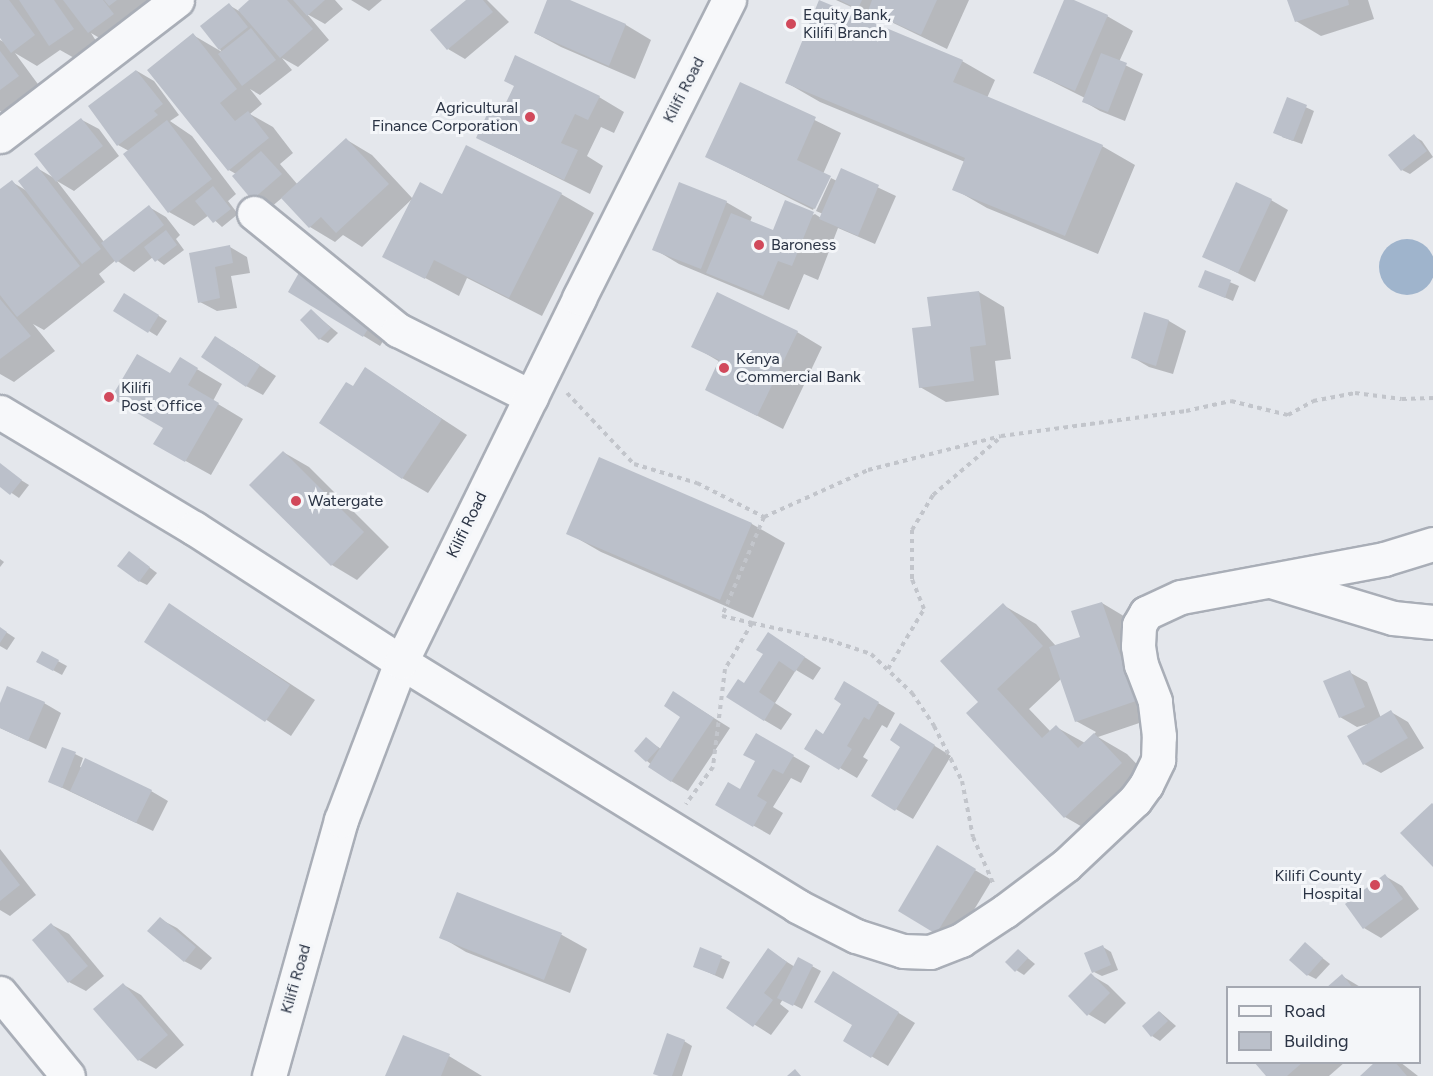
<!DOCTYPE html>
<html>
<head>
<meta charset="utf-8">
<style>
  body { margin:0 }
  #map { position:relative; width:1433px; height:1076px; overflow:hidden; background:#e4e7ec; font-family:Figtree,sans-serif }
  div>[style] { position:absolute }
  .water>* { inset:0; background:#9fb4cc }
  .round { border-radius:50% }
  .shadow>* { inset:0; background:#0003 }
  .building>* { inset:0; background:#bbc0ca }
  .path>* { height:4px; margin-top:-2px; transform-origin:0; background:repeating-linear-gradient(90deg,#c2c5cb 0 4.5px,transparent 0 9px) }
  .roads { filter:drop-shadow(2px 0 #a9aeb7) drop-shadow(-2px 0 #a9aeb7) drop-shadow(0 2px #a9aeb7) drop-shadow(0 -2px #a9aeb7) }
  .minor>* { height:33px; margin:-16.5px; padding:0 16.5px; transform-origin:16.5px; border-radius:16.5px; background:#f7f8fa }
  .dots>* { width:16px; height:16px; translate:-50% -50%; box-sizing:border-box; border:3px solid #f4f6f9; border-radius:50% }
  span { translate:-50% -50%; white-space:nowrap; text-align:center; line-height:1.15; -webkit-text-stroke:6px #f4f6f9; paint-order:stroke }
  .poi-label { font-size:16px; color:#2b3445 }
  .left { translate:0 -50%; text-align:left }
  .right { translate:-100% -50%; text-align:right }
  .street-label { font-size:16px; color:#2b3445 }
  .legend { position:absolute; left:1226px; top:986px; width:195px; height:78px; box-sizing:border-box; background:#f4f6f9; border:2px solid #a4a8b1; margin:0; padding:8px 10px; list-style:none; font-size:18px; color:#2b3445 }
  .legend li { display:flex; align-items:center; gap:12px; height:30px }
  .legend b { width:30px; border:2px solid #a4a8b1 }
</style>
</head>
<body>
<div id="map">
  <div class="water">
    <div class="round" style="left:1379px;top:239px;width:56px;height:56px"></div>
  </div>
  <div class="shadow">
    <div style="clip-path:polygon(0 0,161px 0,115px 47px,91px 33px,98px 44px,76px 59px,60px 50px,37px 66px,15px 53px,43px 91px,9px 116px,0 111px,0 40px,6px 43px,0 36px)"></div>
    <div style="clip-path:polygon(251px 0,335px 0,343px 9px,325px 24px,307px 14px,329px 40px,298px 67px,282px 58px,292px 70px,260px 95px,250px 89px,262px 104px,250px 114px,273px 127px,293px 153px,280px 164px,298px 185px,347px 140px,372px 155px,413px 199px,443px 196px,561px 194px,594px 213px,542px 316px,467px 278px,459px 296px,384px 256px,412px 199px,362px 247px,343px 235px,335px 242px,310px 227px,283px 197px,270px 208px,253px 199px,236px 174px,229px 170px,193px 35px,222px 52px,202px 26px,229px 5px,239px 11px)"></div>
    <div style="clip-path:polygon(351px 0,382px 0,369px 11px)"></div>
    <div style="clip-path:polygon(469px 0,487px 0,509px 22px,465px 59px,448px 49px)"></div>
    <div style="clip-path:polygon(549px 0,566px 0,626px 25px,651px 40px,635px 79px,561px 47px,535px 33px)"></div>
    <div style="clip-path:polygon(836px 0,969px 0,947px 49px,885px 19px,884px 22px)"></div>
    <div style="clip-path:polygon(1066px 0,1107px 16px,1133px 31px,1119px 62px,1143px 74px,1125px 121px,1100px 111px,1083px 101px,1085px 98px,1035px 73px)"></div>
    <div style="clip-path:polygon(1289px 0,1368px 0,1374px 19px,1321px 36px,1296px 21px)"></div>
    <div style="clip-path:polygon(962px 61px,995px 80px,987px 98px,1102px 146px,1135px 165px,1098px 254px,987px 208px,954px 189px,965px 162px,820px 102px,787px 83px)"></div>
    <div style="clip-path:polygon(137px 71px,154px 81px,179px 115px,170px 121px,192px 136px,236px 194px,228px 201px,238px 214px,222px 227px,209px 215px,194px 226px,169px 212px,129px 151px,118px 145px)"></div>
    <div style="clip-path:polygon(741px 84px,841px 133px,823px 174px,829px 177px,813px 210px,707px 157px)"></div>
    <div style="clip-path:polygon(599px 97px,624px 112px,614px 133px,601px 127px,587px 156px,603px 166px,590px 194px,478px 138px,502px 115px)"></div>
    <div style="clip-path:polygon(1288px 99px,1314px 111px,1302px 144px,1282px 137px)"></div>
    <div style="clip-path:polygon(82px 120px,99px 129px,119px 156px,74px 191px,57px 181px,104px 242px,149px 207px,166px 217px,180px 235px,176px 239px,184px 250px,164px 265px,153px 257px,134px 272px,116px 260px,99px 274px,105px 282px,44px 330px,33px 324px,55px 351px,14px 382px,0 374px,0 191px,12px 182px,27px 191px,37px 168px,54px 178px)"></div>
    <div style="clip-path:polygon(1414px 136px,1422px 141px,1433px 157px,1410px 174px,1402px 170px)"></div>
    <div style="clip-path:polygon(841px 170px,896px 196px,875px 244px,838px 228px,818px 280px,804px 274px,789px 310px,679px 264px,654px 249px,726px 202px,752px 217px,750px 222px,773px 232px,815px 214px,821px 218px,823px 214px,816px 211px,831px 178px,837px 181px)"></div>
    <div style="clip-path:polygon(1271px 200px,1288px 210px,1255px 282px,1204px 256px)"></div>
    <div style="clip-path:polygon(230px 247px,247px 257px,250px 273px,231px 276px,237px 308px,217px 311px,200px 302px,190px 254px)"></div>
    <div style="clip-path:polygon(1206px 272px,1239px 286px,1233px 301px,1200px 287px)"></div>
    <div style="clip-path:polygon(290px 291px,393px 325px,380px 346px)"></div>
    <div style="clip-path:polygon(979px 292px,1004px 307px,1011px 359px,995px 361px,999px 395px,946px 402px,920px 387px,933px 327px)"></div>
    <div style="clip-path:polygon(125px 295px,167px 321px,157px 336px,115px 310px)"></div>
    <div style="clip-path:polygon(311px 311px,338px 333px,328px 343px,320px 339px)"></div>
    <div style="clip-path:polygon(1145px 314px,1169px 321px,1186px 331px,1173px 374px,1149px 367px,1132px 357px)"></div>
    <div style="clip-path:polygon(797px 332px,822px 347px,783px 429px,707px 390px,720px 362px,693px 346px)"></div>
    <div style="clip-path:polygon(232px 347px,276px 376px,263px 395px,246px 386px)"></div>
    <div style="clip-path:polygon(180px 359px,222px 384px,213px 401px,243px 419px,211px 475px,155px 444px,165px 428px,171px 375px)"></div>
    <div style="clip-path:polygon(366px 369px,467px 435px,428px 493px,402px 478px,353px 387px)"></div>
    <div style="clip-path:polygon(283px 452px,309px 467px,389px 547px,357px 580px,332px 565px)"></div>
    <div style="clip-path:polygon(599px 459px,752px 524px,785px 543px,753px 618px,601px 552px,568px 533px)"></div>
    <div style="clip-path:polygon(0 467px,29px 485px,19px 498px,0 485px)"></div>
    <div style="clip-path:polygon(137px 558px,157px 573px,147px 585px,139px 581px)"></div>
    <div style="clip-path:polygon(0 559px,4px 562px,0 567px)"></div>
    <div style="clip-path:polygon(evenodd,1102px 603px,1127px 618px,1160px 716px,1098px 737px,1127px 754px,1155px 783px,1098px 836px,1065px 817px,980px 702px,1003px 605px,1036px 624px,1056px 646px,1082px 638px,1102px 603px,1062px 678px,1076px 721px,1096px 732px,1085px 743px,1056px 727px,1051px 732px,1029px 709px,1062px 678px)"></div>
    <div style="clip-path:polygon(170px 605px,315px 700px,291px 736px,146px 641px)"></div>
    <div style="clip-path:polygon(0 628px,15px 638px,7px 650px,0 646px)"></div>
    <div style="clip-path:polygon(785px 644px,821px 668px,813px 680px,796px 670px,775px 703px,792px 714px,781px 730px,764px 720px,745px 685px)"></div>
    <div style="clip-path:polygon(43px 653px,67px 666px,62px 675px,38px 662px)"></div>
    <div style="clip-path:polygon(1349px 672px,1367px 682px,1381px 718px,1391px 712px,1408px 722px,1424px 748px,1381px 773px,1364px 764px,1375px 722px,1357px 727px,1340px 717px)"></div>
    <div style="clip-path:polygon(844px 683px,895px 713px,887px 728px,882px 725px,863px 757px,868px 760px,857px 778px,806px 748px,824px 736px,843px 704px)"></div>
    <div style="clip-path:polygon(674px 693px,730px 728px,688px 791px,671px 781px,647px 761px,646px 739px,661px 749px,682px 717px)"></div>
    <div style="clip-path:polygon(44px 703px,61px 713px,46px 749px,0 728px,0 706px)"></div>
    <div style="clip-path:polygon(901px 725px,951px 756px,913px 819px,873px 796px,902px 746px)"></div>
    <div style="clip-path:polygon(757px 735px,810px 766px,801px 783px,791px 778px,773px 807px,783px 813px,770px 835px,717px 805px,740px 791px,757px 761px)"></div>
    <div style="clip-path:polygon(75px 754px,83px 758px,80px 767px,151px 791px,168px 801px,153px 831px,50px 782px)"></div>
    <div style="clip-path:polygon(937px 848px,992px 880px,954px 943px,937px 933px)"></div>
    <div style="clip-path:polygon(0 849px,36px 895px,10px 916px,0 910px)"></div>
    <div style="clip-path:polygon(1385px 876px,1402px 886px,1419px 909px,1381px 938px,1364px 928px)"></div>
    <div style="clip-path:polygon(458px 893px,562px 935px,587px 949px,570px 993px,466px 952px,441px 937px)"></div>
    <div style="clip-path:polygon(160px 919px,177px 928px,212px 958px,201px 970px,184px 961px)"></div>
    <div style="clip-path:polygon(52px 925px,69px 934px,104px 976px,86px 991px,69px 982px)"></div>
    <div style="clip-path:polygon(1305px 944px,1330px 964px,1316px 979px,1308px 975px)"></div>
    <div style="clip-path:polygon(1103px 947px,1111px 952px,1118px 970px,1102px 976px,1094px 972px)"></div>
    <div style="clip-path:polygon(701px 949px,730px 962px,723px 979px,694px 966px)"></div>
    <div style="clip-path:polygon(768px 950px,795px 967px,799px 959px,821px 971px,802px 1009px,783px 999px,780px 1004px,789px 1011px,771px 1035px,728px 1008px)"></div>
    <div style="clip-path:polygon(1018px 950px,1035px 964px,1024px 975px,1016px 970px)"></div>
    <div style="clip-path:polygon(1091px 975px,1108px 985px,1126px 1003px,1105px 1024px,1088px 1014px)"></div>
    <div style="clip-path:polygon(1342px 976px,1362px 988px,1329px 988px)"></div>
    <div style="clip-path:polygon(850px 983px,915px 1023px,888px 1066px,871px 1056px,855px 1025px)"></div>
    <div style="clip-path:polygon(124px 985px,141px 995px,184px 1045px,156px 1069px,139px 1060px)"></div>
    <div style="clip-path:polygon(1160px 1012px,1176px 1026px,1160px 1041px,1152px 1036px)"></div>
    <div style="clip-path:polygon(684px 1041px,692px 1046px,682px 1076px,660px 1076px)"></div>
    <div style="clip-path:polygon(449px 1056px,482px 1076px,387px 1076px)"></div>
    <div style="clip-path:polygon(1256px 1062px,1345px 1062px,1329px 1076px,1268px 1076px)"></div>
    <div style="clip-path:polygon(1377px 1062px,1400px 1062px,1418px 1076px,1362px 1076px)"></div>
  </div>
  <div class="building">
    <div style="clip-path:polygon(0 0,9px 0,35px 35px,11px 53px,0 38px)"></div>
    <div style="clip-path:polygon(19px 0,54px 0,74px 29px,49px 46px)"></div>
    <div style="clip-path:polygon(63px 0,103px 0,114px 14px,88px 33px)"></div>
    <div style="clip-path:polygon(104px 0,117px 0,109px 6px)"></div>
    <div style="clip-path:polygon(249px 0,287px 0,313px 29px,280px 58px,238px 10px)"></div>
    <div style="clip-path:polygon(293px 0,325px 0,307px 16px)"></div>
    <div style="clip-path:polygon(466px 0,483px 0,493px 12px,447px 50px,430px 30px)"></div>
    <div style="clip-path:polygon(547px 0,570px 0,626px 24px,609px 66px,534px 33px)"></div>
    <div style="clip-path:polygon(819px 0,963px 60px,953px 82px,1103px 145px,1065px 236px,952px 190px,965px 158px,785px 83px)"></div>
    <div style="clip-path:polygon(839px 0,862px 0,858px 9px)"></div>
    <div style="clip-path:polygon(872px 0,937px 0,921px 35px,868px 11px)"></div>
    <div style="clip-path:polygon(1064px 0,1074px 0,1108px 15px,1075px 91px,1033px 73px)"></div>
    <div style="clip-path:polygon(1287px 0,1348px 0,1349px 5px,1295px 22px)"></div>
    <div style="clip-path:polygon(229px 3px,248px 27px,219px 50px,200px 26px)"></div>
    <div style="clip-path:polygon(251px 28px,276px 60px,242px 86px,218px 54px)"></div>
    <div style="clip-path:polygon(193px 33px,237px 89px,220px 103px,235px 121px,248px 111px,269px 138px,228px 171px,147px 70px)"></div>
    <div style="clip-path:polygon(0 51px,19px 76px,0 90px)"></div>
    <div style="clip-path:polygon(1101px 53px,1127px 63px,1108px 112px,1082px 102px)"></div>
    <div style="clip-path:polygon(515px 55px,600px 96px,588px 120px,575px 114px,561px 143px,578px 150px,564px 180px,476px 138px,490px 108px,501px 113px,514px 86px,504px 81px)"></div>
    <div style="clip-path:polygon(136px 70px,163px 104px,154px 111px,158px 115px,117px 146px,88px 106px)"></div>
    <div style="clip-path:polygon(740px 82px,816px 117px,797px 160px,831px 176px,815px 209px,705px 157px)"></div>
    <div style="clip-path:polygon(1287px 97px,1307px 105px,1293px 141px,1273px 133px)"></div>
    <div style="clip-path:polygon(81px 118px,103px 146px,56px 182px,34px 154px)"></div>
    <div style="clip-path:polygon(167px 120px,212px 179px,168px 213px,123px 154px)"></div>
    <div style="clip-path:polygon(1414px 134px,1427px 151px,1401px 171px,1388px 155px)"></div>
    <div style="clip-path:polygon(346px 138px,389px 184px,336px 233px,321px 217px,309px 228px,281px 198px)"></div>
    <div style="clip-path:polygon(466px 145px,562px 193px,509px 298px,434px 260px,425px 279px,382px 257px,420px 182px,442px 194px)"></div>
    <div style="clip-path:polygon(261px 151px,282px 174px,252px 200px,232px 176px)"></div>
    <div style="clip-path:polygon(37px 166px,101px 249px,82px 264px,18px 181px)"></div>
    <div style="clip-path:polygon(841px 168px,879px 185px,858px 236px,819px 219px)"></div>
    <div style="clip-path:polygon(12px 180px,80px 266px,17px 317px,0 295px,0 189px)"></div>
    <div style="clip-path:polygon(679px 182px,727px 201px,701px 269px,652px 250px)"></div>
    <div style="clip-path:polygon(1236px 182px,1272px 199px,1238px 273px,1202px 257px)"></div>
    <div style="clip-path:polygon(213px 186px,231px 209px,213px 223px,195px 201px)"></div>
    <div style="clip-path:polygon(785px 200px,814px 212px,792px 266px,778px 261px,763px 296px,706px 273px,731px 213px,773px 230px)"></div>
    <div style="clip-path:polygon(149px 205px,164px 225px,116px 263px,101px 243px)"></div>
    <div style="clip-path:polygon(166px 230px,177px 245px,155px 262px,144px 247px)"></div>
    <div style="clip-path:polygon(230px 245px,233px 263px,215px 267px,220px 298px,198px 303px,189px 253px)"></div>
    <div style="clip-path:polygon(301px 269px,377px 314px,363px 337px,288px 292px)"></div>
    <div style="clip-path:polygon(1205px 270px,1231px 280px,1225px 298px,1198px 287px)"></div>
    <div style="clip-path:polygon(979px 291px,986px 345px,970px 347px,974px 381px,919px 388px,912px 328px,931px 326px,927px 297px)"></div>
    <div style="clip-path:polygon(717px 292px,798px 331px,757px 416px,705px 390px,719px 360px,691px 347px)"></div>
    <div style="clip-path:polygon(124px 293px,159px 315px,148px 333px,113px 311px)"></div>
    <div style="clip-path:polygon(0 299px,31px 336px,0 359px)"></div>
    <div style="clip-path:polygon(311px 309px,331px 328px,319px 340px,300px 320px)"></div>
    <div style="clip-path:polygon(1144px 312px,1169px 320px,1156px 366px,1131px 358px)"></div>
    <div style="clip-path:polygon(215px 336px,260px 365px,246px 387px,201px 357px)"></div>
    <div style="clip-path:polygon(137px 354px,170px 373px,180px 357px,198px 368px,188px 385px,219px 403px,185px 462px,153px 444px,163px 428px,111px 398px)"></div>
    <div style="clip-path:polygon(365px 367px,442px 419px,402px 479px,319px 423px,346px 382px,353px 386px)"></div>
    <div style="clip-path:polygon(283px 451px,364px 532px,331px 566px,249px 485px)"></div>
    <div style="clip-path:polygon(599px 457px,752px 523px,720px 600px,566px 534px)"></div>
    <div style="clip-path:polygon(0 463px,22px 480px,10px 495px,0 487px)"></div>
    <div style="clip-path:polygon(129px 551px,150px 567px,139px 582px,117px 566px)"></div>
    <div style="clip-path:polygon(1102px 602px,1136px 701px,1075px 722px,1049px 647px,1080px 637px,1071px 611px)"></div>
    <div style="clip-path:polygon(169px 603px,290px 685px,265px 722px,144px 642px)"></div>
    <div style="clip-path:polygon(1003px 603px,1043px 646px,997px 689px,1042px 738px,1056px 725px,1078px 748px,1094px 733px,1122px 763px,1064px 818px,966px 713px,978px 702px,940px 661px)"></div>
    <div style="clip-path:polygon(0 627px,7px 632px,0 643px)"></div>
    <div style="clip-path:polygon(768px 632px,805px 657px,795px 672px,779px 661px,759px 692px,775px 703px,764px 721px,726px 697px,738px 679px,744px 683px,763px 654px,756px 650px)"></div>
    <div style="clip-path:polygon(42px 651px,59px 660px,53px 671px,36px 662px)"></div>
    <div style="clip-path:polygon(1350px 670px,1365px 707px,1339px 718px,1323px 681px)"></div>
    <div style="clip-path:polygon(844px 681px,879px 702px,869px 720px,864px 717px,847px 746px,852px 749px,839px 770px,804px 749px,816px 729px,823px 734px,841px 704px,834px 699px)"></div>
    <div style="clip-path:polygon(7px 686px,45px 702px,28px 741px,0 728px,0 703px)"></div>
    <div style="clip-path:polygon(673px 691px,714px 718px,671px 782px,648px 767px,680px 717px,664px 706px)"></div>
    <div style="clip-path:polygon(1391px 710px,1408px 738px,1363px 765px,1347px 736px)"></div>
    <div style="clip-path:polygon(900px 723px,935px 745px,895px 811px,871px 796px,900px 747px,890px 740px)"></div>
    <div style="clip-path:polygon(756px 733px,794px 755px,783px 774px,773px 769px,757px 796px,767px 802px,753px 827px,715px 805px,728px 782px,740px 789px,755px 761px,743px 755px)"></div>
    <div style="clip-path:polygon(646px 737px,659px 748px,646px 762px,634px 751px)"></div>
    <div style="clip-path:polygon(62px 747px,76px 752px,62px 788px,48px 782px)"></div>
    <div style="clip-path:polygon(85px 758px,152px 790px,136px 823px,70px 791px)"></div>
    <div style="clip-path:polygon(1432px 803px,1433px 804px,1433px 867px,1400px 833px)"></div>
    <div style="clip-path:polygon(937px 845px,976px 869px,936px 934px,898px 911px)"></div>
    <div style="clip-path:polygon(0 859px,20px 885px,0 901px)"></div>
    <div style="clip-path:polygon(1385px 874px,1403px 899px,1363px 929px,1345px 904px)"></div>
    <div style="clip-path:polygon(457px 892px,562px 933px,544px 980px,439px 938px)"></div>
    <div style="clip-path:polygon(160px 917px,196px 947px,184px 962px,147px 931px)"></div>
    <div style="clip-path:polygon(51px 923px,88px 966px,68px 983px,32px 940px)"></div>
    <div style="clip-path:polygon(1305px 942px,1323px 958px,1307px 976px,1289px 960px)"></div>
    <div style="clip-path:polygon(1103px 945px,1111px 965px,1092px 973px,1084px 953px)"></div>
    <div style="clip-path:polygon(700px 947px,722px 956px,715px 975px,693px 967px)"></div>
    <div style="clip-path:polygon(768px 948px,787px 962px,764px 993px,773px 1000px,753px 1027px,726px 1008px)"></div>
    <div style="clip-path:polygon(1018px 949px,1028px 958px,1015px 972px,1005px 962px)"></div>
    <div style="clip-path:polygon(798px 957px,813px 965px,793px 1006px,777px 998px)"></div>
    <div style="clip-path:polygon(833px 971px,899px 1012px,871px 1058px,843px 1041px,852px 1025px,814px 1002px)"></div>
    <div style="clip-path:polygon(1091px 973px,1110px 993px,1087px 1016px,1068px 996px)"></div>
    <div style="clip-path:polygon(1342px 974px,1353px 988px,1326px 988px)"></div>
    <div style="clip-path:polygon(123px 983px,168px 1035px,138px 1061px,93px 1009px)"></div>
    <div style="clip-path:polygon(1159px 1011px,1168px 1021px,1151px 1037px,1142px 1026px)"></div>
    <div style="clip-path:polygon(667px 1033px,685px 1040px,672px 1076px,659px 1076px,653px 1074px)"></div>
    <div style="clip-path:polygon(403px 1035px,450px 1054px,441px 1076px,385px 1076px)"></div>
    <div style="clip-path:polygon(1254px 1062px,1303px 1062px,1287px 1076px,1266px 1076px)"></div>
    <div style="clip-path:polygon(1375px 1062px,1395px 1062px,1407px 1076px,1360px 1076px)"></div>
    <div style="clip-path:polygon(795px 1069px,801px 1076px,787px 1076px)"></div>
  </div>
  <div class="path">
    <div style="left:567px;top:393px;width:98px;rotate:46.7deg"></div>
    <div style="left:634px;top:464px;width:66px;rotate:16.8deg"></div>
    <div style="left:697px;top:483px;width:75px;rotate:26.9deg"></div>
    <div style="left:764px;top:517px;width:108px;rotate:113deg"></div>
    <div style="left:722px;top:616px;width:31px;rotate:13deg"></div>
    <div style="left:752px;top:623px;width:53px;rotate:120.4deg"></div>
    <div style="left:725px;top:669px;width:99px;rotate:97deg"></div>
    <div style="left:713px;top:767px;width:46px;rotate:126.1deg"></div>
    <div style="left:764px;top:517px;width:114px;rotate:-24.3deg"></div>
    <div style="left:868px;top:470px;width:137px;rotate:-14.3deg"></div>
    <div style="left:1001px;top:436px;width:187px;rotate:-7.7deg"></div>
    <div style="left:1186px;top:411px;width:46px;rotate:-12.5deg"></div>
    <div style="left:1231px;top:401px;width:59px;rotate:13.8deg"></div>
    <div style="left:1288px;top:415px;width:29px;rotate:-29deg"></div>
    <div style="left:1313px;top:401px;width:43px;rotate:-10.8deg"></div>
    <div style="left:1355px;top:393px;width:47px;rotate:7.3deg"></div>
    <div style="left:1402px;top:399px;width:31px;rotate:-2deg"></div>
    <div style="left:752px;top:623px;width:79px;rotate:12.4deg"></div>
    <div style="left:829px;top:640px;width:44px;rotate:18.4deg"></div>
    <div style="left:871px;top:654px;width:57px;rotate:43.6deg"></div>
    <div style="left:912px;top:693px;width:40px;rotate:56deg"></div>
    <div style="left:934px;top:726px;width:62px;rotate:63deg"></div>
    <div style="left:962px;top:781px;width:57px;rotate:78.9deg"></div>
    <div style="left:973px;top:837px;width:50px;rotate:66.5deg"></div>
    <div style="left:888px;top:669px;width:70px;rotate:-59deg"></div>
    <div style="left:924px;top:609px;width:32px;rotate:-112deg"></div>
    <div style="left:912px;top:579px;width:49px;rotate:-90deg"></div>
    <div style="left:912px;top:530px;width:41px;rotate:-59deg"></div>
    <div style="left:933px;top:495px;width:89px;rotate:-40.5deg"></div>
  </div>
  <div class="roads">
    <div class="minor">
      <div style="left:0;top:136px;width:223px;rotate:-37.5deg"></div>
      <div style="left:254px;top:213px;width:186px;rotate:39.1deg"></div>
      <div style="left:398px;top:330px;width:149px;rotate:26.7deg"></div>
      <div style="left:0;top:412px;width:226px;rotate:30.9deg"></div>
      <div style="left:194px;top:528px;width:247px;rotate:32.9deg"></div>
      <div style="left:401px;top:662px;width:465px;rotate:31.6deg"></div>
      <div style="left:797px;top:906px;width:66px;rotate:27deg"></div>
      <div style="left:856px;top:936px;width:49px;rotate:17.7deg"></div>
      <div style="left:903px;top:951px;width:27px;rotate:2deg"></div>
      <div style="left:930px;top:952px;width:33px;rotate:-21deg"></div>
      <div style="left:961px;top:940px;width:53px;rotate:-33.4deg"></div>
      <div style="left:1005px;top:911px;width:76px;rotate:-37deg"></div>
      <div style="left:1066px;top:865px;width:95px;rotate:-43.3deg"></div>
      <div style="left:1135px;top:800px;width:19px;rotate:-54deg"></div>
      <div style="left:1146px;top:785px;width:28px;rotate:-64deg"></div>
      <div style="left:1158px;top:760px;width:24px;rotate:-88deg"></div>
      <div style="left:1159px;top:736px;width:35px;rotate:-97deg"></div>
      <div style="left:1155px;top:701px;width:39px;rotate:-111deg"></div>
      <div style="left:1141px;top:665px;width:19px;rotate:-99deg"></div>
      <div style="left:1138px;top:646px;width:21px;rotate:-87deg"></div>
      <div style="left:1139px;top:625px;width:14px;rotate:-60deg"></div>
      <div style="left:1146px;top:613px;width:38px;rotate:-25deg"></div>
      <div style="left:1181px;top:597px;width:207px;rotate:-10.6deg"></div>
      <div style="left:1384px;top:559px;width:51px;rotate:-17deg"></div>
      <div style="left:1274px;top:582px;width:124px;rotate:16.8deg"></div>
      <div style="left:1393px;top:618px;width:40px;rotate:5.7deg"></div>
      <div style="left:0;top:993px;width:107px;rotate:50.7deg"></div>
      <div style="left:269px;top:1076px;width:266px;rotate:-74.3deg"></div>
      <div style="left:341px;top:820px;width:169px;rotate:-69.2deg"></div>
      <div style="left:401px;top:662px;width:405px;rotate:-63.9deg"></div>
      <div style="left:579px;top:298px;width:334px;rotate:-63.3deg"></div>
    </div>
  </div>
  <div class="dots">
    <div style="left:791px;top:24px;background:#d1495b"></div>
    <div style="left:530px;top:117px;background:#d1495b"></div>
    <div style="left:759px;top:245px;background:#d1495b"></div>
    <div style="left:724px;top:368px;background:#d1495b"></div>
    <div style="left:109px;top:397px;background:#d1495b"></div>
    <div style="left:296px;top:501px;background:#d1495b"></div>
    <div style="left:1375px;top:885px;background:#d1495b"></div>
  </div>
  <div class="poi-label">
    <span class="left" style="left:803px;top:24px">Equity Bank,<br>Kilifi Branch</span>
    <span class="right" style="left:518px;top:117px">Agricultural<br>Finance Corporation</span>
    <span class="left" style="left:771px;top:245px">Baroness</span>
    <span class="left" style="left:736px;top:368px">Kenya<br>Commercial Bank</span>
    <span class="left" style="left:121px;top:397px">Kilifi<br>Post Office</span>
    <span class="left" style="left:308px;top:501px">Watergate</span>
    <span class="right" style="left:1362px;top:885px">Kilifi County<br>Hospital</span>
  </div>
  <div class="street-label">
    <span style="left:684px;top:90px;rotate:-63deg">Kilifi Road</span>
    <span style="left:467px;top:525px;rotate:-64deg">Kilifi Road</span>
    <span style="left:296px;top:979px;rotate:-74deg">Kilifi Road</span>
  </div>
  <ul class="legend">
  <li><b style="height:8px;background:#f7f8fa"></b>Road</li>
  <li><b style="height:16px;background:#bbc0ca"></b>Building</li>
  </ul>
</div>
</body>
</html>
